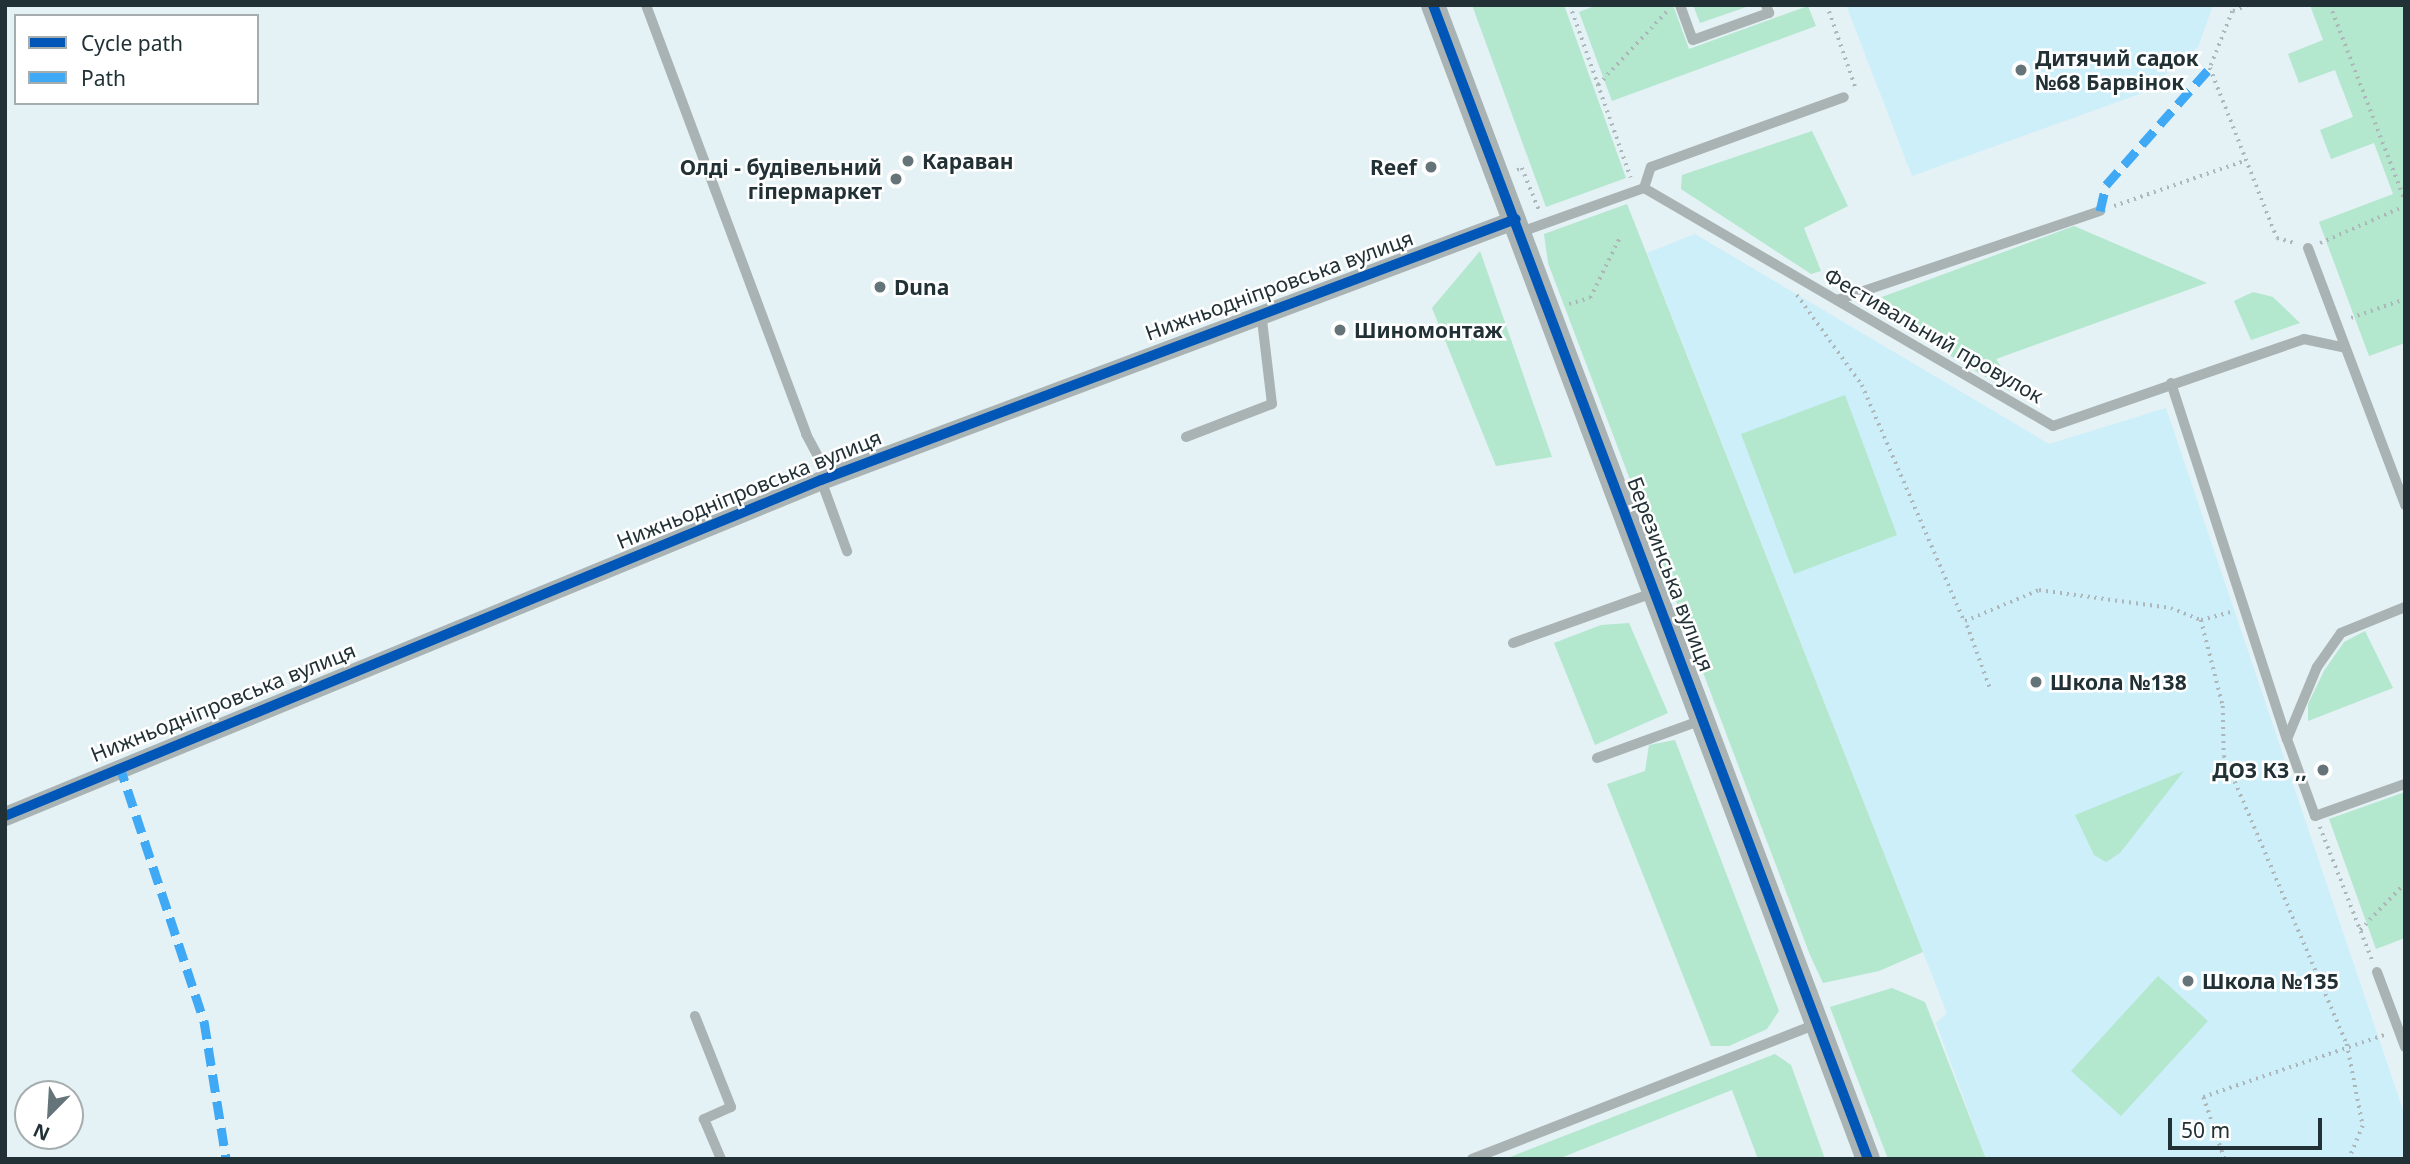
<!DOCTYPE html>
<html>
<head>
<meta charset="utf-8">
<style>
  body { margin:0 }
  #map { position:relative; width:2410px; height:1164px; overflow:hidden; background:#e4f1f5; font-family:"Noto Sans",sans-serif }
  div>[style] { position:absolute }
  .built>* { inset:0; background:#cceff9 }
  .green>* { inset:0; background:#b3e7ce }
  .path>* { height:3.5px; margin-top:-1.75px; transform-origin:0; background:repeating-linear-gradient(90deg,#adb6b8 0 2px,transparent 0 7px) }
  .service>* { height:10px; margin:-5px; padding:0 5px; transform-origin:5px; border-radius:5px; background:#aab3b4 }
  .minor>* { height:19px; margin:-9.5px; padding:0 9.5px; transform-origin:9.5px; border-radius:9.5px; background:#aab3b4 }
  .tertiary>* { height:24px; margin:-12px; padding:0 12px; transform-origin:12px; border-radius:12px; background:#aab3b4 }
  .quiet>* { height:9px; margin-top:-4.5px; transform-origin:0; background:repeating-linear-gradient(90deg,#3fa9f5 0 18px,transparent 0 27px) }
  .cycleway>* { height:10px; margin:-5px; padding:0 5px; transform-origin:5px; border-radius:5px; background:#0057b8 }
  .dots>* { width:19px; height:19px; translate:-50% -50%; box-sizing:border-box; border:4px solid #fff; border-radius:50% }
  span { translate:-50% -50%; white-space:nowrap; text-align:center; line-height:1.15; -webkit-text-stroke:5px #fff; paint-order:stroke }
  .poi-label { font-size:21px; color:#213136; font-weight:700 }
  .left { translate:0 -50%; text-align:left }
  .right { translate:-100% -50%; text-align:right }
  .street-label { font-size:21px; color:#213136 }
  .frame { position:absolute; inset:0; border:7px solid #213136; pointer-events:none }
  .legend { position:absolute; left:14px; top:14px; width:245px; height:91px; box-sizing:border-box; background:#fff; border:2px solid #a6adaf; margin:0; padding:9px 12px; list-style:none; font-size:21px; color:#213136 }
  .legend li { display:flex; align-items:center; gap:14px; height:35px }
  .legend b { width:35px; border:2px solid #a6adaf }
  .north { position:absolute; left:14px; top:1080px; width:70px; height:70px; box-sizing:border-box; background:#fff; border:2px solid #a6adaf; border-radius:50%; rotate:204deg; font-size:19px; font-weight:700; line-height:28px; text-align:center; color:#213136 }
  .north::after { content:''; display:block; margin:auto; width:24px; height:32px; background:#657479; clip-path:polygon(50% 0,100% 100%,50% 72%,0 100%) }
  .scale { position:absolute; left:2168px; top:1118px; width:154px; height:32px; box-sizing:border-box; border:4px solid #213136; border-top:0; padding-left:9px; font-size:21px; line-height:24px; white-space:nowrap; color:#213136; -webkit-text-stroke:5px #fff; paint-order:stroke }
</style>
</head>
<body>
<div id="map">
  <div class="built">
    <div style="clip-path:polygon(1846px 5px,2213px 5px,2198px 47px,2145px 92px,1912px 176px)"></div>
    <div style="clip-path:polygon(1695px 234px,2049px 444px,2166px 408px,2405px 1116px,2405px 1159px,1986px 1159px,1936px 1023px,1947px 1013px,1647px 253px)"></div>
  </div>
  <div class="green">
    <div style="clip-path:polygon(1472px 5px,1564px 5px,1626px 178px,1546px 207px)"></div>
    <div style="clip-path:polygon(1597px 5px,1673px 5px,1689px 49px,1808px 6px,1816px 26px,1612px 101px,1579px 12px)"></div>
    <div style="clip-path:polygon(1693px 5px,1752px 5px,1700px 23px)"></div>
    <div style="clip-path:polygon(2310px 5px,2405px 5px,2405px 343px,2369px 356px,2319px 222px,2393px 194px,2374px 143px,2331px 159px,2320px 130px,2353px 117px,2335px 70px,2299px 83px,2288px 54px,2323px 40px)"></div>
    <div style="clip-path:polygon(1812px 131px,1848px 206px,1804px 228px,1821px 271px,1811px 274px,1681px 189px,1682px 175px)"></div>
    <div style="clip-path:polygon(1627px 204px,1923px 952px,1879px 971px,1823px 983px,1810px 955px,1548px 263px,1544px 234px)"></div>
    <div style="clip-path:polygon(2074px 226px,2207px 283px,1996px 359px,2014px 387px,2009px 391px,1863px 304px)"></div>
    <div style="clip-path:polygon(1480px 251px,1552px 457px,1496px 466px,1432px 308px)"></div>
    <div style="clip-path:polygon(2253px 292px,2273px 297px,2300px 323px,2251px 340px,2234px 301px)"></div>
    <div style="clip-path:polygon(1845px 395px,1897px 535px,1794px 574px,1741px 434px)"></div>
    <div style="clip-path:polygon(1629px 623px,1668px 713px,1595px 745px,1554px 643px,1601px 625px)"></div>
    <div style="clip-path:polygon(2365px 631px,2393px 688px,2308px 721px,2308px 704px,2324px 671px,2344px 642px)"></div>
    <div style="clip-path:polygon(1675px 740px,1779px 1011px,1767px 1029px,1729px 1046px,1711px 1046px,1607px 784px,1645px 771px,1649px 745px)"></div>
    <div style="clip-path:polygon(2184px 771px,2120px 853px,2106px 862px,2094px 855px,2075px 815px)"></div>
    <div style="clip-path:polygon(2405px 792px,2405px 938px,2376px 949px,2329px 819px)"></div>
    <div style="clip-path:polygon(2158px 976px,2208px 1021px,2121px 1116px,2071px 1071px)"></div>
    <div style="clip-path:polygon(1892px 988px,1925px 1002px,1986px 1159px,1888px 1159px,1830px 1007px)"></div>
    <div style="clip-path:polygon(1775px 1054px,1791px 1065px,1825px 1159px,1758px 1159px,1732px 1090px,1558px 1159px,1505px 1159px)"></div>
  </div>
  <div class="path">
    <div style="left:1570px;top:5px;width:183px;rotate:70.6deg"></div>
    <div style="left:1827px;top:5px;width:86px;rotate:70.9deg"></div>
    <div style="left:2235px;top:5px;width:68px;rotate:111.6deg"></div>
    <div style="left:2210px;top:68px;width:183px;rotate:68.5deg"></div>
    <div style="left:2277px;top:238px;width:18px;rotate:16deg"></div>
    <div style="left:2330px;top:5px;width:209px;rotate:69deg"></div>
    <div style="left:2233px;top:11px;width:16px;rotate:-22deg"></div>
    <div style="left:1598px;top:85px;width:103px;rotate:-47deg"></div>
    <div style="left:1517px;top:170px;width:5px;rotate:-22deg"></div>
    <div style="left:1522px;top:168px;width:45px;rotate:68deg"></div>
    <div style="left:2114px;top:206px;width:138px;rotate:-19.1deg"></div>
    <div style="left:2320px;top:243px;width:93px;rotate:-23.5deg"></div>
    <div style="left:1797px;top:295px;width:111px;rotate:54.2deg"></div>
    <div style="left:1862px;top:385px;width:259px;rotate:66.6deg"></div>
    <div style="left:1569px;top:304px;width:22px;rotate:-16deg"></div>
    <div style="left:1590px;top:298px;width:66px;rotate:-63.8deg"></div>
    <div style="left:2351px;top:318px;width:57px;rotate:-19.4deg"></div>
    <div style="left:2201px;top:620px;width:30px;rotate:-15deg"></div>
    <div style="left:1989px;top:687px;width:70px;rotate:-110deg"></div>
    <div style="left:1965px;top:621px;width:80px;rotate:-22.7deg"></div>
    <div style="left:2039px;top:590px;width:133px;rotate:7.8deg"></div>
    <div style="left:2171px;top:608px;width:32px;rotate:22deg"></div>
    <div style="left:2201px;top:620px;width:89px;rotate:75.7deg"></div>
    <div style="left:2223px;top:706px;width:50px;rotate:88.9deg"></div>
    <div style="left:2224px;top:756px;width:313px;rotate:66.9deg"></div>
    <div style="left:2347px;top:1044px;width:84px;rotate:79deg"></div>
    <div style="left:2363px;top:1126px;width:36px;rotate:113deg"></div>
    <div style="left:2320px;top:827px;width:143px;rotate:68.6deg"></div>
    <div style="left:2360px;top:930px;width:65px;rotate:-46.2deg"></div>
    <div style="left:2224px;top:1159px;width:65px;rotate:-108.7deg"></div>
    <div style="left:2203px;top:1097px;width:194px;rotate:-18.9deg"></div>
  </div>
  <div class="service">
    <div style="left:646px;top:5px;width:458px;rotate:69.5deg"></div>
    <div style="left:806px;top:434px;width:49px;rotate:61.9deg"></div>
    <div style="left:1680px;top:5px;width:37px;rotate:70deg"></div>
    <div style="left:1693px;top:40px;width:81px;rotate:-19.6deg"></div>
    <div style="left:1769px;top:13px;width:9px;rotate:-111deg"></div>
    <div style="left:1644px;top:188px;width:22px;rotate:-72deg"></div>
    <div style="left:1651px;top:167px;width:205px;rotate:-19.9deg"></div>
    <div style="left:1521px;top:232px;width:131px;rotate:-19.7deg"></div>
    <div style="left:1644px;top:188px;width:473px;rotate:30.2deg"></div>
    <div style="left:2053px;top:426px;width:266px;rotate:-19.1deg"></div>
    <div style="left:2304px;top:339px;width:40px;rotate:12deg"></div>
    <div style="left:2308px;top:248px;width:275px;rotate:69.3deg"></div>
    <div style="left:1837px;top:300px;width:278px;rotate:-18.7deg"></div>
    <div style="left:2171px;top:383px;width:374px;rotate:72deg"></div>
    <div style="left:1186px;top:437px;width:92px;rotate:-21deg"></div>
    <div style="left:1272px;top:404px;width:93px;rotate:-96.8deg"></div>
    <div style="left:821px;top:480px;width:76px;rotate:69.9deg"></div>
    <div style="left:2405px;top:607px;width:69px;rotate:157.9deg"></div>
    <div style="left:2341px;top:633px;width:42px;rotate:125.2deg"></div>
    <div style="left:2317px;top:667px;width:78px;rotate:112.6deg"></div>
    <div style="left:2287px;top:739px;width:82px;rotate:70deg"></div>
    <div style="left:2315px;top:816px;width:96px;rotate:-19.6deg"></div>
    <div style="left:1513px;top:643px;width:149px;rotate:-19.7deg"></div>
    <div style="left:1597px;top:758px;width:112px;rotate:-19.9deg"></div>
    <div style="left:2377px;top:972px;width:80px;rotate:69.5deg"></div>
    <div style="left:695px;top:1016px;width:98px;rotate:68.4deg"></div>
    <div style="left:731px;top:1107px;width:30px;rotate:156deg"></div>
    <div style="left:704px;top:1119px;width:43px;rotate:67deg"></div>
    <div style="left:1472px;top:1159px;width:370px;rotate:-21.4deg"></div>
  </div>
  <div class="minor">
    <div style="left:5px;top:816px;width:882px;rotate:-22.38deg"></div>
    <div style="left:821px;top:480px;width:742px;rotate:-20.58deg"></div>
  </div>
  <div class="tertiary">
    <div style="left:1433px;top:5px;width:1233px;rotate:69.35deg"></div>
  </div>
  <div class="quiet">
    <div style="left:2100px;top:211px;width:27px;rotate:-77deg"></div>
    <div style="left:2106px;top:185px;width:157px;rotate:-48.4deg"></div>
    <div style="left:119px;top:764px;width:271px;rotate:71.7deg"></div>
    <div style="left:204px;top:1021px;width:140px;rotate:80.9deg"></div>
  </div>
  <div class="cycleway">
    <div style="left:1433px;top:5px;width:1233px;rotate:69.35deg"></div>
    <div style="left:5px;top:816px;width:882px;rotate:-22.38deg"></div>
    <div style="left:821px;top:480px;width:742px;rotate:-20.58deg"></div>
  </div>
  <div class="dots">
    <div style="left:2021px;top:70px;background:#657479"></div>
    <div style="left:908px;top:161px;background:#657479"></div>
    <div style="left:1431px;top:167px;background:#657479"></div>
    <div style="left:896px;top:179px;background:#657479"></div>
    <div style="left:880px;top:287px;background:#657479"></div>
    <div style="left:1340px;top:330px;background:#657479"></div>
    <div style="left:2036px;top:682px;background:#657479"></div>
    <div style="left:2323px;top:770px;background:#657479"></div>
    <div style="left:2188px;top:981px;background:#657479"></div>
  </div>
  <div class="poi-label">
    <span class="left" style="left:2035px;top:70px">Дитячий садок<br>№68 Барвінок</span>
    <span class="left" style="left:922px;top:161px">Караван</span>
    <span class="right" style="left:882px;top:179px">Олді - будівельний<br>гіпермаркет</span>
    <span class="right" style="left:1417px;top:167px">Reef</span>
    <span class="left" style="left:894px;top:287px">Duna</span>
    <span class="left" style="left:1354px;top:330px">Шиномонтаж</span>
    <span class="left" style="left:2050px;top:682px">Школа №138</span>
    <span class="right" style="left:2307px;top:770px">ДОЗ КЗ ,,</span>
    <span class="left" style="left:2202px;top:981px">Школа №135</span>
  </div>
  <div class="street-label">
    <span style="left:1279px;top:285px;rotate:-20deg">Нижньодніпровська вулиця</span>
    <span style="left:1934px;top:335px;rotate:30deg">Фестивальний провулок</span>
    <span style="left:749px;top:489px;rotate:-22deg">Нижньодніпровська вулиця</span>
    <span style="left:1671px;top:574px;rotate:69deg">Березинська вулиця</span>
    <span style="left:223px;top:702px;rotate:-22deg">Нижньодніпровська вулиця</span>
  </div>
  <div class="frame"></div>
  <ul class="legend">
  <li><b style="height:9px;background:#0057b8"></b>Cycle path</li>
  <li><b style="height:9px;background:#3fa9f5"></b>Path</li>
  </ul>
  <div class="north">N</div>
  <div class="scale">50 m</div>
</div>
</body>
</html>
